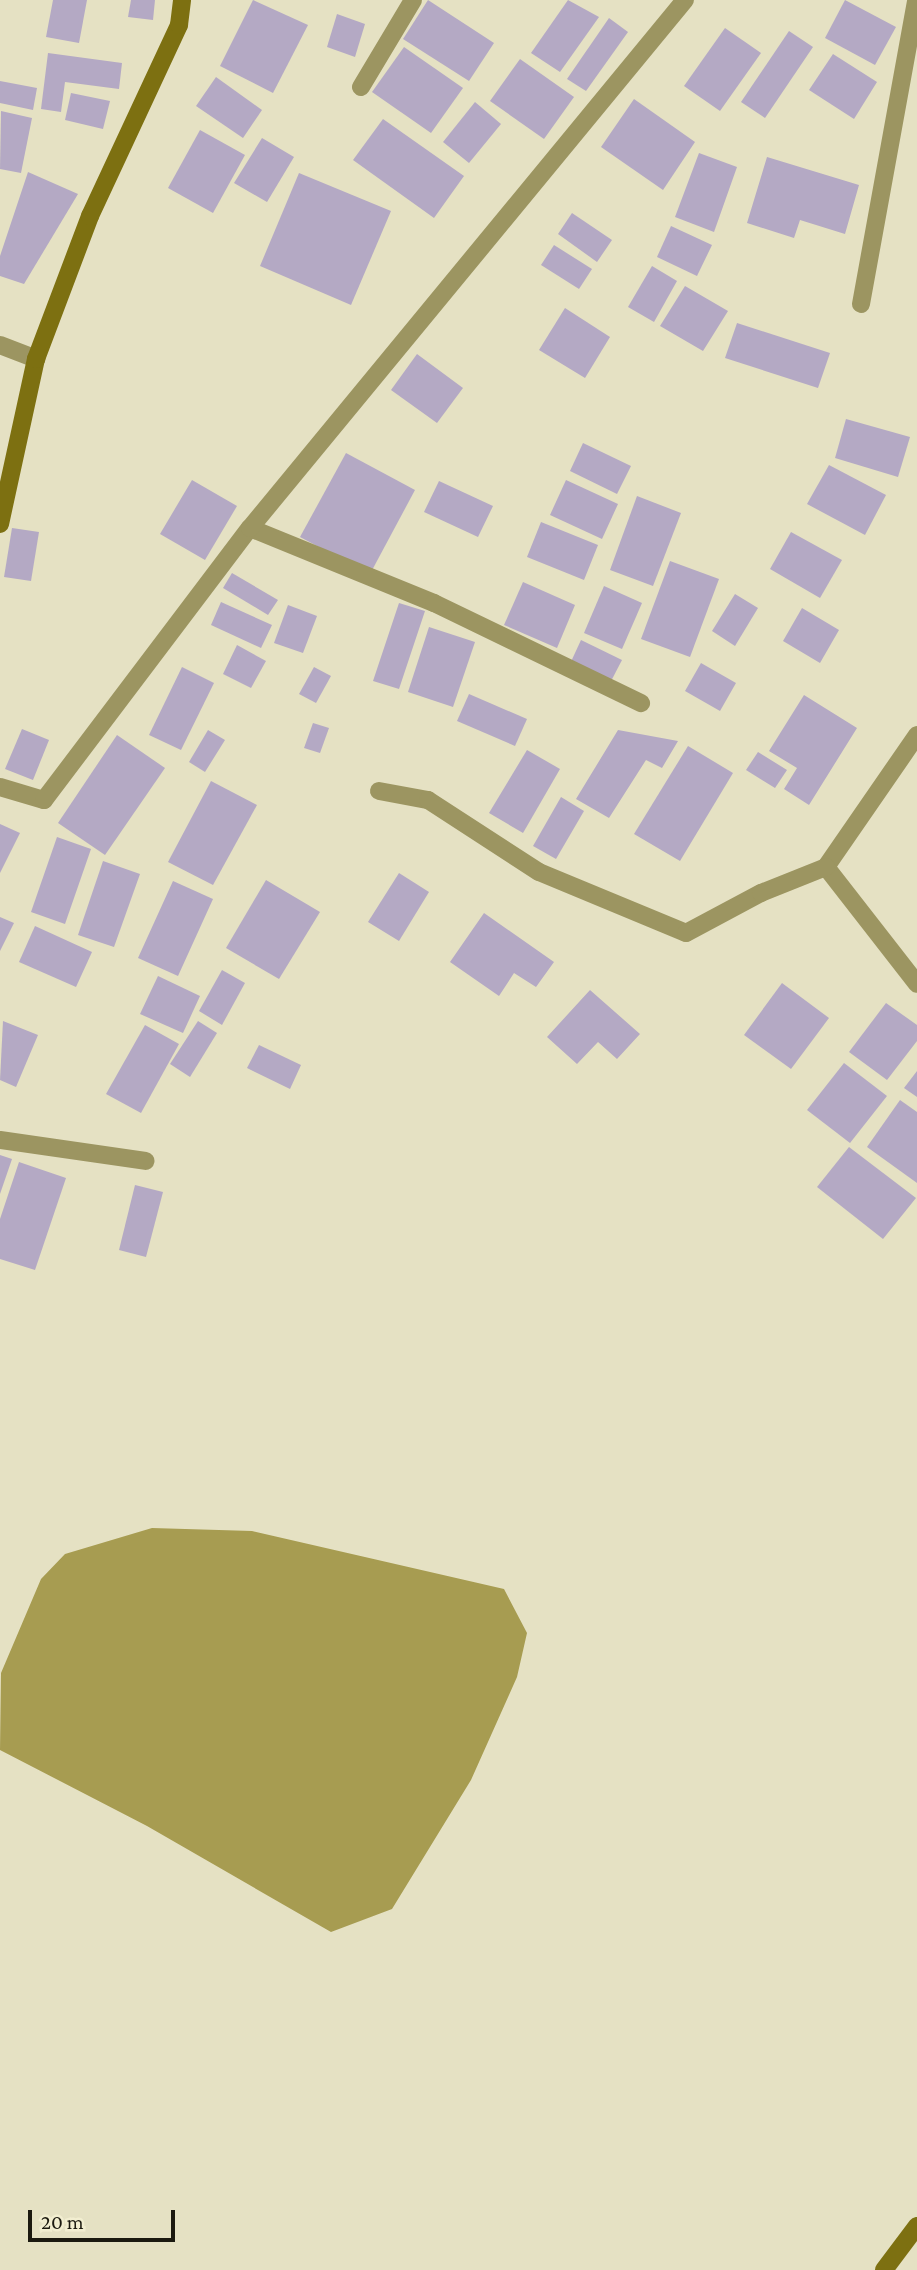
<!DOCTYPE html>
<html>
<head>
<meta charset="utf-8">
<style>
  body { margin:0 }
  #map { position:relative; width:917px; height:2270px; overflow:hidden; background:#e5e1c3; font-family:"Crimson Pro",serif }
  div>[style] { position:absolute }
  .water>* { inset:0; background:#a79c51 }
  .building>* { inset:0; background:#b4a9c4 }
  .street>* { height:18px; margin:-9px; padding:0 9px; transform-origin:9px; border-radius:9px; background:#9c9561 }
  .secondary>* { height:18px; margin:-9px; padding:0 9px; transform-origin:9px; border-radius:9px; background:#7d7011 }
  span { translate:-50% -50%; white-space:nowrap; text-align:center; line-height:1.15; -webkit-text-stroke:6px #f2eed0; paint-order:stroke }
  .scale { position:absolute; left:28px; top:2210px; width:147px; height:32px; box-sizing:border-box; border:4px solid #1b190f; border-top:0; padding-left:9px; font-size:21px; line-height:24px; white-space:nowrap; color:#1b190f; -webkit-text-stroke:5px #f2eed0; paint-order:stroke }
</style>
</head>
<body>
<div id="map">
  <div class="water">
    <div style="clip-path:polygon(152px 1528px,252px 1531px,504px 1589px,527px 1633px,517px 1677px,471px 1780px,392px 1909px,331px 1932px,147px 1826px,0 1750px,1px 1673px,41px 1579px,65px 1554px)"></div>
  </div>
  <div class="building">
    <div style="clip-path:polygon(53px 0,87px 0,79px 43px,46px 37px)"></div>
    <div style="clip-path:polygon(131px 0,155px 0,153px 20px,128px 17px)"></div>
    <div style="clip-path:polygon(253px 0,308px 25px,273px 93px,220px 66px)"></div>
    <div style="clip-path:polygon(428px 0,494px 43px,469px 81px,403px 39px)"></div>
    <div style="clip-path:polygon(568px 0,599px 17px,560px 72px,531px 53px)"></div>
    <div style="clip-path:polygon(845px 0,896px 27px,875px 65px,825px 38px)"></div>
    <div style="clip-path:polygon(337px 14px,365px 24px,355px 57px,327px 47px)"></div>
    <div style="clip-path:polygon(609px 18px,628px 32px,586px 91px,567px 79px)"></div>
    <div style="clip-path:polygon(725px 28px,761px 53px,720px 111px,684px 86px)"></div>
    <div style="clip-path:polygon(789px 31px,813px 47px,765px 118px,741px 102px)"></div>
    <div style="clip-path:polygon(404px 47px,463px 88px,431px 133px,372px 92px)"></div>
    <div style="clip-path:polygon(48px 53px,122px 63px,119px 89px,65px 82px,61px 112px,41px 109px)"></div>
    <div style="clip-path:polygon(833px 54px,877px 82px,854px 119px,809px 90px)"></div>
    <div style="clip-path:polygon(520px 59px,574px 97px,544px 139px,490px 101px)"></div>
    <div style="clip-path:polygon(216px 77px,262px 110px,243px 138px,196px 106px)"></div>
    <div style="clip-path:polygon(0 81px,37px 88px,33px 110px,0 103px)"></div>
    <div style="clip-path:polygon(71px 93px,110px 101px,103px 129px,65px 120px)"></div>
    <div style="clip-path:polygon(634px 99px,695px 142px,663px 190px,601px 147px)"></div>
    <div style="clip-path:polygon(475px 102px,501px 124px,469px 163px,443px 142px)"></div>
    <div style="clip-path:polygon(1px 111px,32px 118px,21px 173px,0 169px)"></div>
    <div style="clip-path:polygon(383px 119px,464px 176px,434px 218px,353px 160px)"></div>
    <div style="clip-path:polygon(200px 130px,245px 155px,213px 213px,168px 188px)"></div>
    <div style="clip-path:polygon(262px 138px,294px 157px,267px 202px,234px 183px)"></div>
    <div style="clip-path:polygon(699px 153px,737px 167px,714px 232px,675px 217px)"></div>
    <div style="clip-path:polygon(767px 157px,859px 185px,845px 234px,800px 220px,794px 238px,747px 223px)"></div>
    <div style="clip-path:polygon(28px 172px,78px 194px,24px 284px,0 276px,0 256px)"></div>
    <div style="clip-path:polygon(299px 173px,391px 211px,351px 305px,260px 266px)"></div>
    <div style="clip-path:polygon(572px 213px,612px 240px,597px 262px,558px 234px)"></div>
    <div style="clip-path:polygon(671px 226px,712px 245px,697px 276px,657px 257px)"></div>
    <div style="clip-path:polygon(554px 245px,592px 269px,579px 289px,541px 265px)"></div>
    <div style="clip-path:polygon(652px 266px,677px 281px,654px 322px,628px 307px)"></div>
    <div style="clip-path:polygon(685px 286px,728px 311px,703px 351px,660px 326px)"></div>
    <div style="clip-path:polygon(565px 308px,610px 337px,585px 378px,539px 350px)"></div>
    <div style="clip-path:polygon(737px 323px,830px 353px,818px 388px,725px 358px)"></div>
    <div style="clip-path:polygon(417px 354px,463px 388px,437px 423px,391px 390px)"></div>
    <div style="clip-path:polygon(846px 419px,910px 437px,898px 477px,835px 458px)"></div>
    <div style="clip-path:polygon(583px 443px,631px 466px,617px 494px,570px 471px)"></div>
    <div style="clip-path:polygon(346px 453px,415px 490px,370px 574px,300px 537px)"></div>
    <div style="clip-path:polygon(829px 465px,886px 495px,865px 535px,807px 504px)"></div>
    <div style="clip-path:polygon(192px 480px,237px 506px,205px 560px,160px 534px)"></div>
    <div style="clip-path:polygon(566px 480px,618px 504px,602px 539px,550px 515px)"></div>
    <div style="clip-path:polygon(439px 481px,493px 506px,478px 537px,424px 512px)"></div>
    <div style="clip-path:polygon(637px 496px,681px 513px,653px 586px,610px 570px)"></div>
    <div style="clip-path:polygon(541px 522px,598px 545px,584px 580px,527px 557px)"></div>
    <div style="clip-path:polygon(12px 528px,39px 532px,31px 581px,4px 577px)"></div>
    <div style="clip-path:polygon(791px 532px,842px 560px,820px 598px,770px 569px)"></div>
    <div style="clip-path:polygon(670px 561px,719px 579px,690px 657px,641px 639px)"></div>
    <div style="clip-path:polygon(232px 573px,278px 600px,268px 615px,223px 588px)"></div>
    <div style="clip-path:polygon(523px 582px,575px 605px,557px 648px,504px 625px)"></div>
    <div style="clip-path:polygon(604px 586px,642px 603px,622px 649px,584px 633px)"></div>
    <div style="clip-path:polygon(735px 594px,758px 608px,735px 646px,712px 631px)"></div>
    <div style="clip-path:polygon(221px 602px,272px 625px,261px 648px,211px 625px)"></div>
    <div style="clip-path:polygon(399px 603px,425px 611px,399px 689px,373px 681px)"></div>
    <div style="clip-path:polygon(288px 605px,317px 616px,303px 653px,274px 643px)"></div>
    <div style="clip-path:polygon(802px 608px,839px 630px,820px 663px,783px 641px)"></div>
    <div style="clip-path:polygon(429px 627px,475px 642px,453px 707px,408px 692px)"></div>
    <div style="clip-path:polygon(581px 640px,622px 660px,609px 685px,569px 666px)"></div>
    <div style="clip-path:polygon(237px 645px,266px 661px,251px 688px,223px 674px)"></div>
    <div style="clip-path:polygon(701px 663px,736px 683px,720px 711px,685px 691px)"></div>
    <div style="clip-path:polygon(182px 667px,214px 683px,181px 750px,149px 735px)"></div>
    <div style="clip-path:polygon(314px 667px,331px 676px,316px 703px,299px 694px)"></div>
    <div style="clip-path:polygon(469px 694px,527px 719px,515px 746px,457px 721px)"></div>
    <div style="clip-path:polygon(804px 695px,857px 728px,809px 805px,784px 789px,797px 768px,769px 751px)"></div>
    <div style="clip-path:polygon(313px 723px,329px 728px,320px 753px,304px 748px)"></div>
    <div style="clip-path:polygon(22px 729px,49px 740px,33px 780px,5px 769px)"></div>
    <div style="clip-path:polygon(208px 730px,225px 740px,205px 772px,189px 762px)"></div>
    <div style="clip-path:polygon(618px 730px,678px 741px,662px 768px,646px 760px,609px 818px,576px 799px)"></div>
    <div style="clip-path:polygon(117px 735px,165px 768px,105px 855px,58px 823px)"></div>
    <div style="clip-path:polygon(688px 746px,733px 773px,680px 861px,634px 834px)"></div>
    <div style="clip-path:polygon(527px 750px,560px 769px,523px 833px,489px 813px)"></div>
    <div style="clip-path:polygon(758px 752px,787px 770px,775px 788px,746px 770px)"></div>
    <div style="clip-path:polygon(211px 781px,257px 805px,213px 885px,168px 862px)"></div>
    <div style="clip-path:polygon(561px 797px,584px 811px,556px 859px,533px 846px)"></div>
    <div style="clip-path:polygon(0 824px,20px 833px,0 873px)"></div>
    <div style="clip-path:polygon(57px 837px,91px 849px,65px 924px,31px 912px)"></div>
    <div style="clip-path:polygon(103px 861px,140px 874px,114px 947px,78px 935px)"></div>
    <div style="clip-path:polygon(399px 873px,429px 892px,399px 941px,368px 922px)"></div>
    <div style="clip-path:polygon(266px 880px,320px 912px,279px 979px,226px 948px)"></div>
    <div style="clip-path:polygon(173px 881px,213px 899px,178px 976px,138px 958px)"></div>
    <div style="clip-path:polygon(484px 913px,554px 962px,536px 987px,514px 973px,499px 996px,450px 962px)"></div>
    <div style="clip-path:polygon(0 917px,14px 923px,0 951px)"></div>
    <div style="clip-path:polygon(35px 926px,92px 952px,76px 987px,19px 962px)"></div>
    <div style="clip-path:polygon(222px 970px,245px 983px,222px 1025px,199px 1011px)"></div>
    <div style="clip-path:polygon(158px 976px,200px 996px,183px 1033px,140px 1014px)"></div>
    <div style="clip-path:polygon(782px 983px,829px 1018px,791px 1069px,744px 1035px)"></div>
    <div style="clip-path:polygon(590px 990px,640px 1034px,617px 1059px,598px 1042px,577px 1064px,547px 1037px)"></div>
    <div style="clip-path:polygon(886px 1003px,917px 1025px,917px 1041px,887px 1080px,849px 1052px)"></div>
    <div style="clip-path:polygon(3px 1021px,38px 1035px,16px 1087px,0 1080px)"></div>
    <div style="clip-path:polygon(198px 1021px,217px 1033px,190px 1077px,170px 1064px)"></div>
    <div style="clip-path:polygon(145px 1025px,179px 1044px,141px 1113px,106px 1094px)"></div>
    <div style="clip-path:polygon(259px 1045px,301px 1065px,290px 1089px,247px 1068px)"></div>
    <div style="clip-path:polygon(844px 1063px,887px 1096px,850px 1143px,807px 1110px)"></div>
    <div style="clip-path:polygon(917px 1071px,917px 1097px,904px 1088px)"></div>
    <div style="clip-path:polygon(900px 1100px,917px 1112px,917px 1183px,867px 1147px)"></div>
    <div style="clip-path:polygon(849px 1147px,916px 1198px,883px 1239px,817px 1187px)"></div>
    <div style="clip-path:polygon(0 1155px,12px 1159px,0 1194px)"></div>
    <div style="clip-path:polygon(19px 1162px,66px 1178px,35px 1270px,0 1259px,0 1219px)"></div>
    <div style="clip-path:polygon(135px 1185px,163px 1192px,146px 1257px,119px 1250px)"></div>
  </div>
  <div class="street">
    <div style="left:361px;top:87px;width:101px;rotate:-59.1deg"></div>
    <div style="left:861px;top:304px;width:309px;rotate:-79.7deg"></div>
    <div style="left:0;top:345px;width:39px;rotate:21deg"></div>
    <div style="left:250px;top:528px;width:199px;rotate:22.2deg"></div>
    <div style="left:434px;top:603px;width:230px;rotate:25.8deg"></div>
    <div style="left:917px;top:735px;width:160px;rotate:124.6deg"></div>
    <div style="left:826px;top:867px;width:148px;rotate:52.1deg"></div>
    <div style="left:0;top:787px;width:46px;rotate:16.5deg"></div>
    <div style="left:44px;top:800px;width:341px;rotate:-52.9deg"></div>
    <div style="left:250px;top:528px;width:684px;rotate:-50.52deg"></div>
    <div style="left:379px;top:791px;width:50px;rotate:10.4deg"></div>
    <div style="left:428px;top:800px;width:132px;rotate:33deg"></div>
    <div style="left:539px;top:872px;width:159px;rotate:22.5deg"></div>
    <div style="left:686px;top:933px;width:85px;rotate:-28.1deg"></div>
    <div style="left:761px;top:893px;width:70px;rotate:-21.8deg"></div>
    <div style="left:0;top:1140px;width:147px;rotate:8.2deg"></div>
  </div>
  <div class="secondary">
    <div style="left:0;top:524px;width:169px;rotate:-77.7deg"></div>
    <div style="left:36px;top:359px;width:153px;rotate:-69.3deg"></div>
    <div style="left:90px;top:216px;width:211px;rotate:-65deg"></div>
    <div style="left:179px;top:25px;width:25px;rotate:-83deg"></div>
    <div style="left:884px;top:2270px;width:55px;rotate:-53.1deg"></div>
  </div>
  <div class="scale">20 m</div>
</div>
</body>
</html>
